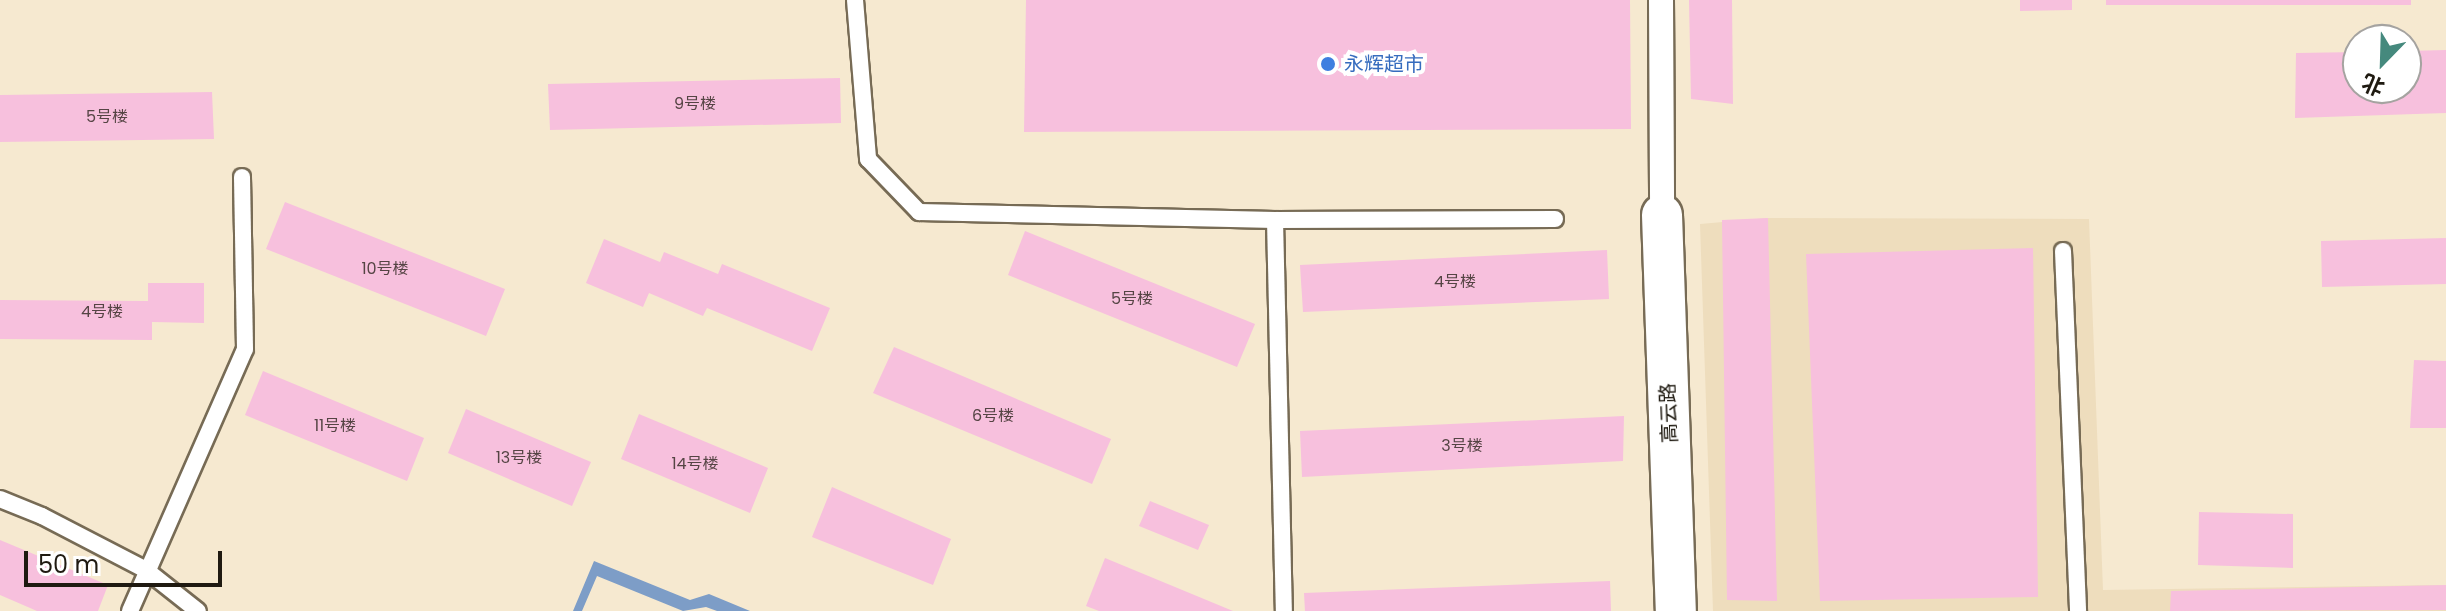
<!DOCTYPE html>
<html>
<head>
<meta charset="utf-8">
<style>
  body { margin:0 }
  #map { position:relative; width:2446px; height:611px; overflow:hidden; background:#f6e9d0; font-family:Poppins,"Noto Sans SC",sans-serif }
  div>[style] { position:absolute }
  .built>* { inset:0; background:#eeddbd }
  .water>* { inset:0; background:#7d9dc7 }
  .building>* { inset:0; background:#f7c0dd }
  .roads { filter:drop-shadow(2px 0 #776b55) drop-shadow(-2px 0 #776b55) drop-shadow(0 2px #776b55) drop-shadow(0 -2px #776b55) }
  .service>* { height:16px; margin:-8px; padding:0 8px; transform-origin:8px; border-radius:8px; background:#fff }
  .pedestrian>* { height:24px; margin:-12px; padding:0 12px; transform-origin:12px; border-radius:12px; background:#fff }
  .tertiary>* { height:40px; margin:-20px; padding:0 20px; transform-origin:20px; border-radius:20px; background:#fff }
  .dots>* { width:22px; height:22px; translate:-50% -50%; box-sizing:border-box; border:4px solid #fff; border-radius:50% }
  span { translate:-50% -50%; white-space:nowrap; text-align:center; line-height:1.15; -webkit-text-stroke:8px #fff; paint-order:stroke }
  .number-label { font-size:16px; color:#544 }
  .number-label span { -webkit-text-stroke-width:0 }
  .shop-label { font-size:20px; color:#366cbe }
  .left { translate:0 -50%; text-align:left }
  .street-label { font-size:20px; color:#1f1a11 }
  .north { position:absolute; left:2342px; top:24px; width:80px; height:80px; box-sizing:border-box; background:#fff; border:2px solid #a5a3a0; border-radius:50%; rotate:203deg; font-size:22px; font-weight:700; line-height:32px; text-align:center; color:#1f1a11 }
  .north::after { content:''; display:block; margin:auto; width:28px; height:36px; background:#45897d; clip-path:polygon(50% 0,100% 100%,50% 72%,0 100%) }
  .scale { position:absolute; left:24px; top:551px; width:198px; height:36px; box-sizing:border-box; border:4px solid #1f1a11; border-top:0; padding-left:10px; font-size:24px; line-height:28px; white-space:nowrap; color:#1f1a11; -webkit-text-stroke:6px #fff; paint-order:stroke }
</style>
</head>
<body>
<div id="map">
  <div class="built">
    <div style="clip-path:polygon(1768px 218px,2089px 219px,2103px 590px,2446px 585px,2446px 611px,1713px 611px,1700px 224px)"></div>
  </div>
  <div class="water">
    <div style="clip-path:polygon(594px 561px,690px 600px,709px 594px,750px 611px,717px 611px,706px 607px,683px 611px,597px 576px,582px 611px,573px 611px)"></div>
  </div>
  <div class="building">
    <div style="clip-path:polygon(1026px 0,1630px 0,1631px 129px,1024px 132px)"></div>
    <div style="clip-path:polygon(1689px 0,1732px 0,1733px 104px,1691px 99px)"></div>
    <div style="clip-path:polygon(2020px 0,2072px 0,2072px 10px,2020px 11px)"></div>
    <div style="clip-path:polygon(2106px 0,2411px 0,2411px 5px,2106px 5px)"></div>
    <div style="clip-path:polygon(2446px 50px,2446px 113px,2295px 118px,2296px 53px,2358px 52px,2358px 88px,2406px 88px,2406px 51px)"></div>
    <div style="clip-path:polygon(840px 78px,841px 123px,550px 130px,548px 84px)"></div>
    <div style="clip-path:polygon(212px 92px,214px 139px,0 142px,0 95px)"></div>
    <div style="clip-path:polygon(285px 202px,505px 289px,486px 336px,266px 249px)"></div>
    <div style="clip-path:polygon(1768px 218px,1777px 601px,1727px 600px,1722px 220px)"></div>
    <div style="clip-path:polygon(1025px 231px,1255px 324px,1237px 367px,1008px 275px)"></div>
    <div style="clip-path:polygon(2446px 238px,2446px 284px,2322px 287px,2321px 241px)"></div>
    <div style="clip-path:polygon(604px 239px,660px 262px,664px 252px,718px 274px,722px 264px,830px 308px,812px 351px,707px 308px,703px 316px,649px 293px,643px 307px,586px 283px)"></div>
    <div style="clip-path:polygon(2033px 248px,2038px 597px,1820px 601px,1806px 254px)"></div>
    <div style="clip-path:polygon(1607px 250px,1609px 299px,1303px 312px,1300px 265px)"></div>
    <div style="clip-path:polygon(148px 283px,204px 283px,204px 323px,152px 322px,152px 340px,0 339px,0 300px,148px 301px)"></div>
    <div style="clip-path:polygon(894px 347px,1111px 439px,1092px 484px,873px 393px)"></div>
    <div style="clip-path:polygon(2414px 360px,2446px 361px,2446px 428px,2410px 428px)"></div>
    <div style="clip-path:polygon(263px 371px,424px 438px,407px 481px,245px 415px)"></div>
    <div style="clip-path:polygon(466px 409px,591px 462px,572px 506px,448px 453px)"></div>
    <div style="clip-path:polygon(639px 414px,768px 468px,750px 513px,621px 459px)"></div>
    <div style="clip-path:polygon(1624px 416px,1623px 461px,1302px 477px,1300px 431px)"></div>
    <div style="clip-path:polygon(832px 487px,951px 539px,933px 585px,812px 537px)"></div>
    <div style="clip-path:polygon(1150px 501px,1209px 525px,1198px 550px,1139px 526px)"></div>
    <div style="clip-path:polygon(2199px 512px,2293px 514px,2293px 568px,2198px 565px)"></div>
    <div style="clip-path:polygon(0 540px,108px 585px,98px 611px,37px 611px,0 595px)"></div>
    <div style="clip-path:polygon(1105px 558px,1233px 611px,1099px 611px,1086px 606px)"></div>
    <div style="clip-path:polygon(1610px 581px,1611px 611px,1305px 611px,1304px 593px)"></div>
    <div style="clip-path:polygon(2446px 585px,2446px 610px,2170px 611px,2171px 591px)"></div>
  </div>
  <div class="roads">
    <div class="service">
      <div style="left:855px;top:0;width:160px;rotate:85.3deg"></div>
      <div style="left:868px;top:159px;width:74px;rotate:46.1deg"></div>
      <div style="left:919px;top:212px;width:356px;rotate:1.3deg"></div>
      <div style="left:1275px;top:220px;width:280px;rotate:-0.2deg"></div>
      <div style="left:1275px;top:220px;width:391px;rotate:88.7deg"></div>
      <div style="left:2063px;top:251px;width:360px;rotate:87.6deg"></div>
      <div style="left:0;top:499px;width:45px;rotate:22deg"></div>
      <div style="left:42px;top:516px;width:117px;rotate:27.4deg"></div>
      <div style="left:146px;top:570px;width:66px;rotate:38.3deg"></div>
      <div style="left:130px;top:611px;width:286px;rotate:-66.3deg"></div>
      <div style="left:245px;top:349px;width:172px;rotate:-91deg"></div>
    </div>
    <div class="pedestrian">
      <div style="left:1661px;top:0;width:215px;rotate:89.7deg"></div>
    </div>
    <div class="tertiary">
      <div style="left:1662px;top:215px;width:396px;rotate:88deg"></div>
    </div>
  </div>
  <div class="dots">
    <div style="left:1328px;top:64px;background:#3f7fe0"></div>
  </div>
  <div class="number-label">
    <span style="left:695px;top:104px">9号楼</span>
    <span style="left:107px;top:117px">5号楼</span>
    <span style="left:385px;top:269px">10号楼</span>
    <span style="left:1455px;top:282px">4号楼</span>
    <span style="left:1132px;top:299px">5号楼</span>
    <span style="left:102px;top:312px">4号楼</span>
    <span style="left:993px;top:416px">6号楼</span>
    <span style="left:335px;top:426px">11号楼</span>
    <span style="left:1462px;top:446px">3号楼</span>
    <span style="left:519px;top:458px">13号楼</span>
    <span style="left:695px;top:464px">14号楼</span>
  </div>
  <div class="shop-label">
    <span class="left" style="left:1344px;top:64px">永辉超市</span>
  </div>
  <div class="street-label">
    <span style="left:1669px;top:413px;rotate:-92deg">高云路</span>
  </div>
  <div class="north">北</div>
  <div class="scale">50 m</div>
</div>
</body>
</html>
